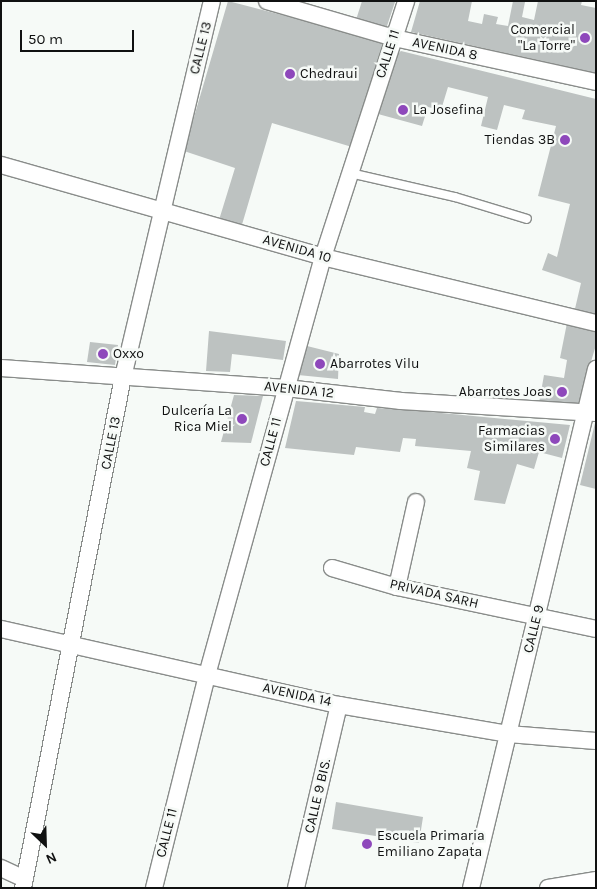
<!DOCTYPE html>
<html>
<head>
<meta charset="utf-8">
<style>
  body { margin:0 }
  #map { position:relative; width:597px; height:889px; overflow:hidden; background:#f6faf7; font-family:Karla,sans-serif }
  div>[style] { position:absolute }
  .building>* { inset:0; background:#bdc2c1 }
  .roads { filter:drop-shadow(1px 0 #898c8a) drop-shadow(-1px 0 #898c8a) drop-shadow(0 1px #898c8a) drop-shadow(0 -1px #898c8a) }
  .service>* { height:8px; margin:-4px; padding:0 4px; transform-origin:4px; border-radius:4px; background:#fff }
  .minor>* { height:16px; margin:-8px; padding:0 8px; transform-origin:8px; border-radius:8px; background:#fff }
  .dots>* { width:14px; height:14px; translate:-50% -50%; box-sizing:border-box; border:2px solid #f6faf7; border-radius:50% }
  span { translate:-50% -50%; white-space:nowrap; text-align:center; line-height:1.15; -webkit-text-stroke:5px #f6faf7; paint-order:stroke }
  .poi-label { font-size:14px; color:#101111 }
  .right { translate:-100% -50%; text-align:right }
  .left { translate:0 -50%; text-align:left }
  .street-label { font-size:14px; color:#101111 }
  .frame { position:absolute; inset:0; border:2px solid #101111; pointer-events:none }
  .north { position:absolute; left:20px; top:819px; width:50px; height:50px; -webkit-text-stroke:4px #f6faf7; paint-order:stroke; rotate:156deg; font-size:14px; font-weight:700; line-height:20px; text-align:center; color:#101111 }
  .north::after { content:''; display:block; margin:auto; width:18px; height:22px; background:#101111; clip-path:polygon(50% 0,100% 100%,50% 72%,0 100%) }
  .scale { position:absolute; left:20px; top:30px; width:114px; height:22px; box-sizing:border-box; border:2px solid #101111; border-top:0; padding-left:6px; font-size:15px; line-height:18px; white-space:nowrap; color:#101111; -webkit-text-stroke:4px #f6faf7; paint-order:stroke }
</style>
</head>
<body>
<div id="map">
  <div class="building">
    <div style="clip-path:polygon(228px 1px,384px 41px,352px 147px,272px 123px,241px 228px,219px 220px,235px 168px,184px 151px)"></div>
    <div style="clip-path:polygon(362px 1px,395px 2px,386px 29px,356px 20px)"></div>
    <div style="clip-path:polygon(420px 1px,472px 1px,468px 21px,482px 24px,484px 14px,498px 17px,496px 24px,508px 26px,513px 1px,525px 2px,522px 17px,534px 20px,538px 1px,582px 1px,581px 5px,596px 8px,596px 73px,411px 32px)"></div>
    <div style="clip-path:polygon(401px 51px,596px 99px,596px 319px,574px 313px,581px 283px,542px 270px,548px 253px,557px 257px,570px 204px,538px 196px,556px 126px,522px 119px,525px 110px,504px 105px,497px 130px,481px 126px,488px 97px,448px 87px,441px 110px,428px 107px,422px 126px,378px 114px,395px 56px)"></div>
    <div style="clip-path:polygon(567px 323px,596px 329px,596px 345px,578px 405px,539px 403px,544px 375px,564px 378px,567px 360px,560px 358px)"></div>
    <div style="clip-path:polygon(209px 331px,286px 341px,283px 360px,232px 354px,230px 372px,206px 371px)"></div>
    <div style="clip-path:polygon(90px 342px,118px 345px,115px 365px,87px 362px)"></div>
    <div style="clip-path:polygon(307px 346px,339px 354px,338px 379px,298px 375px)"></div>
    <div style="clip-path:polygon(234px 395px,263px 396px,251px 443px,221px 442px)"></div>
    <div style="clip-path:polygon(296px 401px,365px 407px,364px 412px,375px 414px,377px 408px,410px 410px,570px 425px,562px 458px,539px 452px,534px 469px,517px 464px,505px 504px,474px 500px,480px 471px,467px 468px,471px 451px,415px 446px,416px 439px,403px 438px,400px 452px,356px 447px,354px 455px,285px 448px)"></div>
    <div style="clip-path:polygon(595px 423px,596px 423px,596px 489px,580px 485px)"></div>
    <div style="clip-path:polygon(336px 802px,423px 817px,419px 843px,332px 829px)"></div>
  </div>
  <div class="roads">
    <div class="service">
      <div style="left:350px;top:173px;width:108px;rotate:12.9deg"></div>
      <div style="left:455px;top:197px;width:75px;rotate:17deg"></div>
    </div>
    <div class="minor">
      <div style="left:267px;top:1px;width:132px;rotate:16.2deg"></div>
      <div style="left:394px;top:38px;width:207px;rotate:12.3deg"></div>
      <div style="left:1px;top:165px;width:335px;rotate:15.9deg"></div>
      <div style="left:323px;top:257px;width:281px;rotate:13.6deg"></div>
      <div style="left:1px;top:368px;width:286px;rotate:4deg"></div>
      <div style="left:286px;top:388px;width:116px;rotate:6.4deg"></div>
      <div style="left:401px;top:401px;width:195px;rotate:3.5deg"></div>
      <div style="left:332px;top:568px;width:68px;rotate:16.3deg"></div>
      <div style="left:397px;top:587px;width:203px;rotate:11.9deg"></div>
      <div style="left:397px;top:587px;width:87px;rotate:-77.4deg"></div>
      <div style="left:1px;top:629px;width:346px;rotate:12.7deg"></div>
      <div style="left:339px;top:705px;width:171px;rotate:9.7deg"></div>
      <div style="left:508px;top:734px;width:88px;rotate:4.5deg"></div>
      <div style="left:1px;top:868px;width:26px;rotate:25deg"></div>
      <div style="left:23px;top:888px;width:521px;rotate:-78.93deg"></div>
      <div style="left:123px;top:377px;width:386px;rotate:-76.7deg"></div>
      <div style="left:154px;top:888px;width:219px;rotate:-76deg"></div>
      <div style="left:207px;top:675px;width:434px;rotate:-74.5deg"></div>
      <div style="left:323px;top:257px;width:269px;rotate:-72deg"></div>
      <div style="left:296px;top:888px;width:188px;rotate:-76.8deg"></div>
      <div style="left:471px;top:888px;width:534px;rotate:-76.46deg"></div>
      <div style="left:548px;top:888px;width:49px;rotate:-9.5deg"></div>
    </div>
  </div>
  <div class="dots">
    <div style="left:585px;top:38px;background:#8e48bb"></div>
    <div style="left:290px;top:74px;background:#8e48bb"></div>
    <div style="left:403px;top:110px;background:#8e48bb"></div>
    <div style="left:565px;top:140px;background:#8e48bb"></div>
    <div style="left:103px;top:354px;background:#8e48bb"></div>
    <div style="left:320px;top:364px;background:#8e48bb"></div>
    <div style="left:562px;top:392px;background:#8e48bb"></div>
    <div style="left:242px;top:419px;background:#8e48bb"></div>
    <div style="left:555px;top:439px;background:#8e48bb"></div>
    <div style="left:367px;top:844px;background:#8e48bb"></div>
  </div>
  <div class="poi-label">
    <span class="right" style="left:575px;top:38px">Comercial<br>"La Torre"</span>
    <span class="left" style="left:300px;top:74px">Chedraui</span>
    <span class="left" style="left:413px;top:110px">La Josefina</span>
    <span class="right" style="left:555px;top:140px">Tiendas 3B</span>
    <span class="left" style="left:113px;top:354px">Oxxo</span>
    <span class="left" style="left:330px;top:364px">Abarrotes Vilu</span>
    <span class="right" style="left:552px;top:392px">Abarrotes Joas</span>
    <span class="right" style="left:232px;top:419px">Dulcería La<br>Rica Miel</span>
    <span class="right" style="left:545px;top:439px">Farmacias<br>Similares</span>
    <span class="left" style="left:377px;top:844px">Escuela Primaria<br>Emiliano Zapata</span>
  </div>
  <div class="street-label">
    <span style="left:201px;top:48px;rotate:-76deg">CALLE 13</span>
    <span style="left:445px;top:49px;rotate:12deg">AVENIDA 8</span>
    <span style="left:388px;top:54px;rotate:-72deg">CALLE 11</span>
    <span style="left:297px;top:249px;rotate:16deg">AVENIDA 10</span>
    <span style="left:299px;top:390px;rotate:6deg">AVENIDA 12</span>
    <span style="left:271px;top:442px;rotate:-75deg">CALLE 11</span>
    <span style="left:111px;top:443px;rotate:-79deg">CALLE 13</span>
    <span style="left:434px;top:594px;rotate:13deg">PRIVADA SARH</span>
    <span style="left:534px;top:629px;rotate:-76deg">CALLE 9</span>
    <span style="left:297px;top:695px;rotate:12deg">AVENIDA 14</span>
    <span style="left:318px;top:796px;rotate:-77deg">CALLE 9 BIS.</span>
    <span style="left:167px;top:833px;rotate:-76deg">CALLE 11</span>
  </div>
  <div class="frame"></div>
  <div class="north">N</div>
  <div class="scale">50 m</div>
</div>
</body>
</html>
